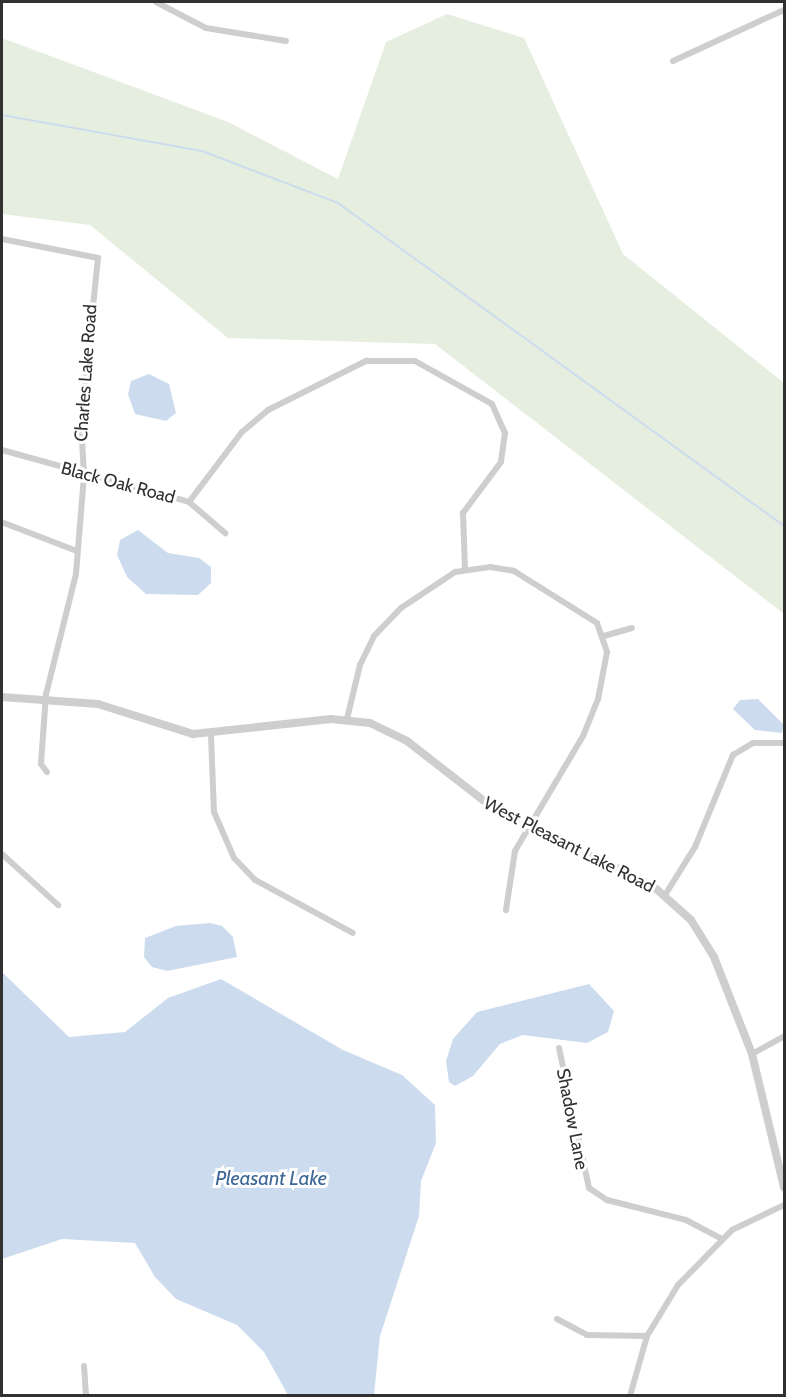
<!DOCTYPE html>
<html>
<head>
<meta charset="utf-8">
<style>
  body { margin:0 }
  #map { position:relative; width:786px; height:1397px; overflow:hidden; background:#fff; font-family:Cabin,sans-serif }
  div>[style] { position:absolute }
  .green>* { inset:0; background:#e6eee0 }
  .water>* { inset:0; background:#ccdcee }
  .stream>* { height:2px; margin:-1px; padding:0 1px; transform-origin:1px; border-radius:1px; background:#ccdcee }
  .minor>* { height:6px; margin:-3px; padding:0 3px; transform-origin:3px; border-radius:3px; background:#cecece }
  .tertiary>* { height:8px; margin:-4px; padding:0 4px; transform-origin:4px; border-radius:4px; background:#cecece }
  span { translate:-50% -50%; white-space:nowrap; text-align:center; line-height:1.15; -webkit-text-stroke:6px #fff; paint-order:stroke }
  .street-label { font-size:18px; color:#313131 }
  .water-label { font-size:20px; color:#3d6796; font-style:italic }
  .frame { position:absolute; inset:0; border:3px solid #313131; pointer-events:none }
</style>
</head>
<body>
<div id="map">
  <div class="green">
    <div style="clip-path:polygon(447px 14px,524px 38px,623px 254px,784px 383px,784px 614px,435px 344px,228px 338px,90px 225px,2px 214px,2px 38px,228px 122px,338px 179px,386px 42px)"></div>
  </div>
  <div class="water">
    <div style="clip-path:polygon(149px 374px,169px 384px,176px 413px,166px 421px,135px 414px,128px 394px,131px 381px)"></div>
    <div style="clip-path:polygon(138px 530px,168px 553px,199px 558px,211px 567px,211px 583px,198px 595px,146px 594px,127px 577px,117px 555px,120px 540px)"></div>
    <div style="clip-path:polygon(758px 699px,784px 725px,782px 733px,755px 730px,733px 709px,740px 700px)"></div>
    <div style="clip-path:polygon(210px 923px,222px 926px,233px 937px,237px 957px,167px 971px,152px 967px,144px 957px,145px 938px,176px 926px)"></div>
    <div style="clip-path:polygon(2px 972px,69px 1037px,125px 1032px,168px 998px,221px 979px,343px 1050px,402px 1075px,435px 1105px,436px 1143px,421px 1181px,419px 1216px,380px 1336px,374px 1395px,288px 1395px,264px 1352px,237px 1325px,176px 1299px,155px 1277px,135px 1243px,62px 1239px,2px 1259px)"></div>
    <div style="clip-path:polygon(589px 984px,614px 1011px,608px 1032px,587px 1043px,523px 1035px,500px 1044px,473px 1076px,455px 1086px,449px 1082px,446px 1061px,453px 1039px,477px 1012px)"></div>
  </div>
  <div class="stream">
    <div style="left:2px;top:115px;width:203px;rotate:10.2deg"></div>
    <div style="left:202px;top:151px;width:146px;rotate:20.9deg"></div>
    <div style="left:338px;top:203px;width:551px;rotate:35.91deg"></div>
  </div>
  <div class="minor">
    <div style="left:156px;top:2px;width:56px;rotate:27.5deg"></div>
    <div style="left:206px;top:28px;width:81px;rotate:9.2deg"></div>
    <div style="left:673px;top:61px;width:122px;rotate:-24.7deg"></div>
    <div style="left:2px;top:239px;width:98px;rotate:11.2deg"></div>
    <div style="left:98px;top:258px;width:165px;rotate:95.9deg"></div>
    <div style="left:81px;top:422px;width:54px;rotate:86.8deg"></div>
    <div style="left:84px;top:476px;width:98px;rotate:94.7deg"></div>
    <div style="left:76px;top:574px;width:124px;rotate:104deg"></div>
    <div style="left:46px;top:694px;width:70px;rotate:94.1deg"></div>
    <div style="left:41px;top:764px;width:10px;rotate:53deg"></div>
    <div style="left:2px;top:450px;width:194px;rotate:15.5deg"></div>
    <div style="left:189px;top:502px;width:48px;rotate:40.7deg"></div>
    <div style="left:189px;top:502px;width:88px;rotate:-52.9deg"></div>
    <div style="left:242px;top:432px;width:34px;rotate:-40deg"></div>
    <div style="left:268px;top:410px;width:110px;rotate:-26.6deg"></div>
    <div style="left:366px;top:361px;width:49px"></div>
    <div style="left:415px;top:361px;width:88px;rotate:29.2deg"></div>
    <div style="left:492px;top:404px;width:32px;rotate:66deg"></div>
    <div style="left:505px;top:433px;width:29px;rotate:98deg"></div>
    <div style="left:501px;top:462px;width:64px;rotate:126.7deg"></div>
    <div style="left:463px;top:513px;width:56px;rotate:88deg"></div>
    <div style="left:4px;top:523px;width:78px;rotate:21deg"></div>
    <div style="left:604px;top:636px;width:29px;rotate:-16deg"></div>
    <div style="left:347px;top:719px;width:56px;rotate:-76.5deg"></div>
    <div style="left:360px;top:665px;width:32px;rotate:-64deg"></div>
    <div style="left:374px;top:636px;width:39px;rotate:-46deg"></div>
    <div style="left:401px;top:608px;width:65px;rotate:-33.7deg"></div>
    <div style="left:455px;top:572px;width:35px;rotate:-8deg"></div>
    <div style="left:490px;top:567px;width:24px;rotate:9deg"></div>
    <div style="left:514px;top:571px;width:98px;rotate:32.1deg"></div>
    <div style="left:597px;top:623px;width:31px;rotate:71deg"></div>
    <div style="left:607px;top:652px;width:48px;rotate:100.8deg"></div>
    <div style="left:598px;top:699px;width:40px;rotate:112deg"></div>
    <div style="left:583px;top:736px;width:134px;rotate:120.6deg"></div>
    <div style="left:515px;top:851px;width:60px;rotate:98.7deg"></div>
    <div style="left:211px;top:735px;width:77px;rotate:87.8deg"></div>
    <div style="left:214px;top:812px;width:50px;rotate:66.5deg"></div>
    <div style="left:234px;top:858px;width:30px;rotate:46deg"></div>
    <div style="left:255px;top:880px;width:111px;rotate:28.4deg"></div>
    <div style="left:2px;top:854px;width:76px;rotate:42.3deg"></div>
    <div style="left:665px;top:895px;width:57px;rotate:-58deg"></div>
    <div style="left:695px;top:847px;width:100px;rotate:-67.6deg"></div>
    <div style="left:733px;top:755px;width:23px;rotate:-31deg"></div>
    <div style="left:753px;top:743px;width:31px"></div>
    <div style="left:559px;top:1048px;width:143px;rotate:77.9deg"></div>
    <div style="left:589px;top:1188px;width:22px;rotate:34deg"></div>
    <div style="left:607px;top:1200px;width:81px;rotate:14.2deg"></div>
    <div style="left:686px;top:1220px;width:41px;rotate:27.8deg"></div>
    <div style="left:752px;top:1054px;width:37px;rotate:-29deg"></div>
    <div style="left:557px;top:1319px;width:34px;rotate:28deg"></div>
    <div style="left:587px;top:1335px;width:60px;rotate:1deg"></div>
    <div style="left:84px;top:1366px;width:30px;rotate:86deg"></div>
    <div style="left:630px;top:1396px;width:62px;rotate:-74.2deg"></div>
    <div style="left:647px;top:1336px;width:60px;rotate:-58.7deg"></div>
    <div style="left:678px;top:1285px;width:77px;rotate:-45.5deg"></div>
    <div style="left:732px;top:1230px;width:58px;rotate:-25.7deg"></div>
  </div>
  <div class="tertiary">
    <div style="left:2px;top:697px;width:96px;rotate:4.2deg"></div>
    <div style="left:98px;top:704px;width:100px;rotate:17.5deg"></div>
    <div style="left:193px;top:734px;width:139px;rotate:-6.2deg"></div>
    <div style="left:331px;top:719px;width:39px;rotate:6deg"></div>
    <div style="left:370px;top:723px;width:41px;rotate:25.9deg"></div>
    <div style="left:407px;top:741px;width:109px;rotate:37.9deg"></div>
    <div style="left:493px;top:808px;width:178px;rotate:26deg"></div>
    <div style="left:653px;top:886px;width:51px;rotate:41.8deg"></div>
    <div style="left:691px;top:920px;width:44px;rotate:58.1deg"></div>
    <div style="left:714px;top:957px;width:104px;rotate:68.6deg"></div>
    <div style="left:752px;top:1054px;width:137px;rotate:76.5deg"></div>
  </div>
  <div class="street-label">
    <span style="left:86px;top:373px;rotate:-86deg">Charles Lake Road</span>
    <span style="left:118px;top:483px;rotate:15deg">Black Oak Road</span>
    <span style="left:569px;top:845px;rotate:27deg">West Pleasant Lake Road</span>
    <span style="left:572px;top:1119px;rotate:79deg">Shadow Lane</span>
  </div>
  <div class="water-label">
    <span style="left:271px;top:1178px">Pleasant Lake</span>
  </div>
  <div class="frame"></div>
</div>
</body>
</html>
